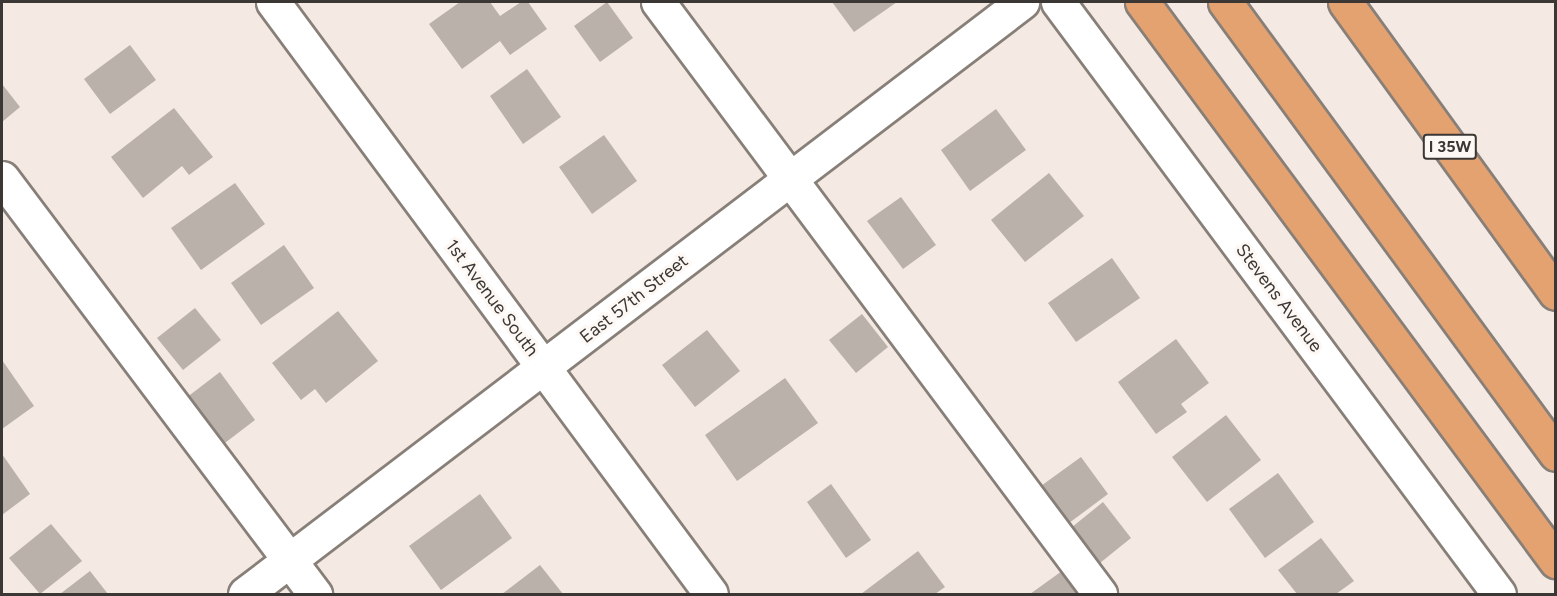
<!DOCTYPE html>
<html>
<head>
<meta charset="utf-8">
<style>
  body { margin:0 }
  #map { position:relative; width:1557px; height:596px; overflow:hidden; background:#f4eae3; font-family:Figtree,sans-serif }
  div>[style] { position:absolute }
  .building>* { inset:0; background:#bab1aa }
  .roads { filter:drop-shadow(2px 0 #877f78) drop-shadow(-2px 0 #877f78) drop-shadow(0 2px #877f78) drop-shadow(0 -2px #877f78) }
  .minor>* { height:33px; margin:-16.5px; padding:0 16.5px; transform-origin:16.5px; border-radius:16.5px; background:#fff }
  .highway>* { height:33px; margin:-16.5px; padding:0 16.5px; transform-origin:16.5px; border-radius:16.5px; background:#e4a270 }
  span { translate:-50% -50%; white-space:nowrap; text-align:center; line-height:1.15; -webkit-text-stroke:6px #fef8f4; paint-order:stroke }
  .shield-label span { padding:2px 4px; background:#fef8f4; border:2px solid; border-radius:4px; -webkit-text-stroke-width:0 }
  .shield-label { font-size:16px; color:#3b3734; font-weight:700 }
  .street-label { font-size:18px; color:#3b3734 }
  .frame { position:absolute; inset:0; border:3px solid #3b3734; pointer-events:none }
</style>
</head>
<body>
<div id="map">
  <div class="building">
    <div style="clip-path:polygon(460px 2px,490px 2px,500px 16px,521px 2px,528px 2px,547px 29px,510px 55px,500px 41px,462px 69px,429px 24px)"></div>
    <div style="clip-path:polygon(607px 2px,633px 38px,600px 62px,574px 26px)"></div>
    <div style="clip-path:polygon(832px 2px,897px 2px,854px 32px)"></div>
    <div style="clip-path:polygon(130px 45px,156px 80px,110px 114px,84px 79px)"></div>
    <div style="clip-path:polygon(527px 69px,561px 117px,523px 144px,490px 96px)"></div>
    <div style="clip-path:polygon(2px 84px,20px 107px,2px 122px)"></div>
    <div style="clip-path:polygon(174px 108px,213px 157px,189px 175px,182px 166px,143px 198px,111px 157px)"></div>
    <div style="clip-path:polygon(996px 109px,1026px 150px,970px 191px,941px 150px)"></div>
    <div style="clip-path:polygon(604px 135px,637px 181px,592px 214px,559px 167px)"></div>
    <div style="clip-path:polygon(1049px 173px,1084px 216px,1025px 262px,991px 220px)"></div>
    <div style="clip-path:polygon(235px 183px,265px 224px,201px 270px,171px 228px)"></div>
    <div style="clip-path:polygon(901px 197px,936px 245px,903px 269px,867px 221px)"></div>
    <div style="clip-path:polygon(284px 245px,314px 288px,261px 325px,231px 283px)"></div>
    <div style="clip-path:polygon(1112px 258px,1140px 298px,1076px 342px,1048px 303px)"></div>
    <div style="clip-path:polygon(195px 308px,221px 340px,183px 370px,157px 338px)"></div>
    <div style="clip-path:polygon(338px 311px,378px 361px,326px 403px,315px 389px,301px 400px,272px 363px)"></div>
    <div style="clip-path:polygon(862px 314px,888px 347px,856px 373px,829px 340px)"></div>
    <div style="clip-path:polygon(707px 330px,740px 371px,695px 407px,662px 365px)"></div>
    <div style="clip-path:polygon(1176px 339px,1209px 383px,1181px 404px,1187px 412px,1156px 434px,1118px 382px)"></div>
    <div style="clip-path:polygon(2px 360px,34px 406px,2px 429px)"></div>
    <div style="clip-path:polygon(220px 372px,255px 420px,217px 449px,182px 401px)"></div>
    <div style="clip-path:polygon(785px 378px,818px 423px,737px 481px,705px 435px)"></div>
    <div style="clip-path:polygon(1226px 415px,1261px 460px,1207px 502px,1172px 457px)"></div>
    <div style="clip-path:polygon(2px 454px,30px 494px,2px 515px)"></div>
    <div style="clip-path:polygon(1081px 457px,1108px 494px,1061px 529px,1034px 491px)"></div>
    <div style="clip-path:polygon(1278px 473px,1314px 522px,1265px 558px,1229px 509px)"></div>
    <div style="clip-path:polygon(831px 484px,871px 540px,846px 558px,807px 502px)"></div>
    <div style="clip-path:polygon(480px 494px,512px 538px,441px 590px,409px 546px)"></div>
    <div style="clip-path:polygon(1103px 502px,1131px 538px,1095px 567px,1066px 532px)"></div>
    <div style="clip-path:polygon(51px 524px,82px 561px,40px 594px,9px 558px)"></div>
    <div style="clip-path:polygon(1321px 538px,1354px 581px,1336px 594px,1297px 594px,1278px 570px)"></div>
    <div style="clip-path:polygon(918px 551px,945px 587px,935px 594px,861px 594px)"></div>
    <div style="clip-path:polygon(540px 565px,563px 594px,502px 594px)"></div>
    <div style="clip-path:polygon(90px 571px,108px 594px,60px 594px)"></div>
    <div style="clip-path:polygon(1062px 571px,1078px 594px,1030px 594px)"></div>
  </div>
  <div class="roads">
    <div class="minor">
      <div style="left:273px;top:2px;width:736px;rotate:53.5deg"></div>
      <div style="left:658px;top:2px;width:739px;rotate:53.25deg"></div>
      <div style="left:1058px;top:2px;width:738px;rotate:53.32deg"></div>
      <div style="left:2px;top:178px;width:521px;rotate:53.04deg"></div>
      <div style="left:245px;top:594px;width:977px;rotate:-37.3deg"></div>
    </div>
    <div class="highway">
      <div style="left:1142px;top:2px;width:696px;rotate:53.48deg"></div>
      <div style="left:1225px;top:2px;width:560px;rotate:53.78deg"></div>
      <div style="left:1345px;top:2px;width:359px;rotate:54.1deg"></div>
    </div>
  </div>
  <div class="shield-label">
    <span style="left:1450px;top:147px">I 35W</span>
  </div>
  <div class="street-label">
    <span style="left:492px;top:298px;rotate:53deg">1st Avenue South</span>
    <span style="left:1279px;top:298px;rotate:53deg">Stevens Avenue</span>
    <span style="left:634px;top:299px;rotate:-38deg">East 57th Street</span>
  </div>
  <div class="frame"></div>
</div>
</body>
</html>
